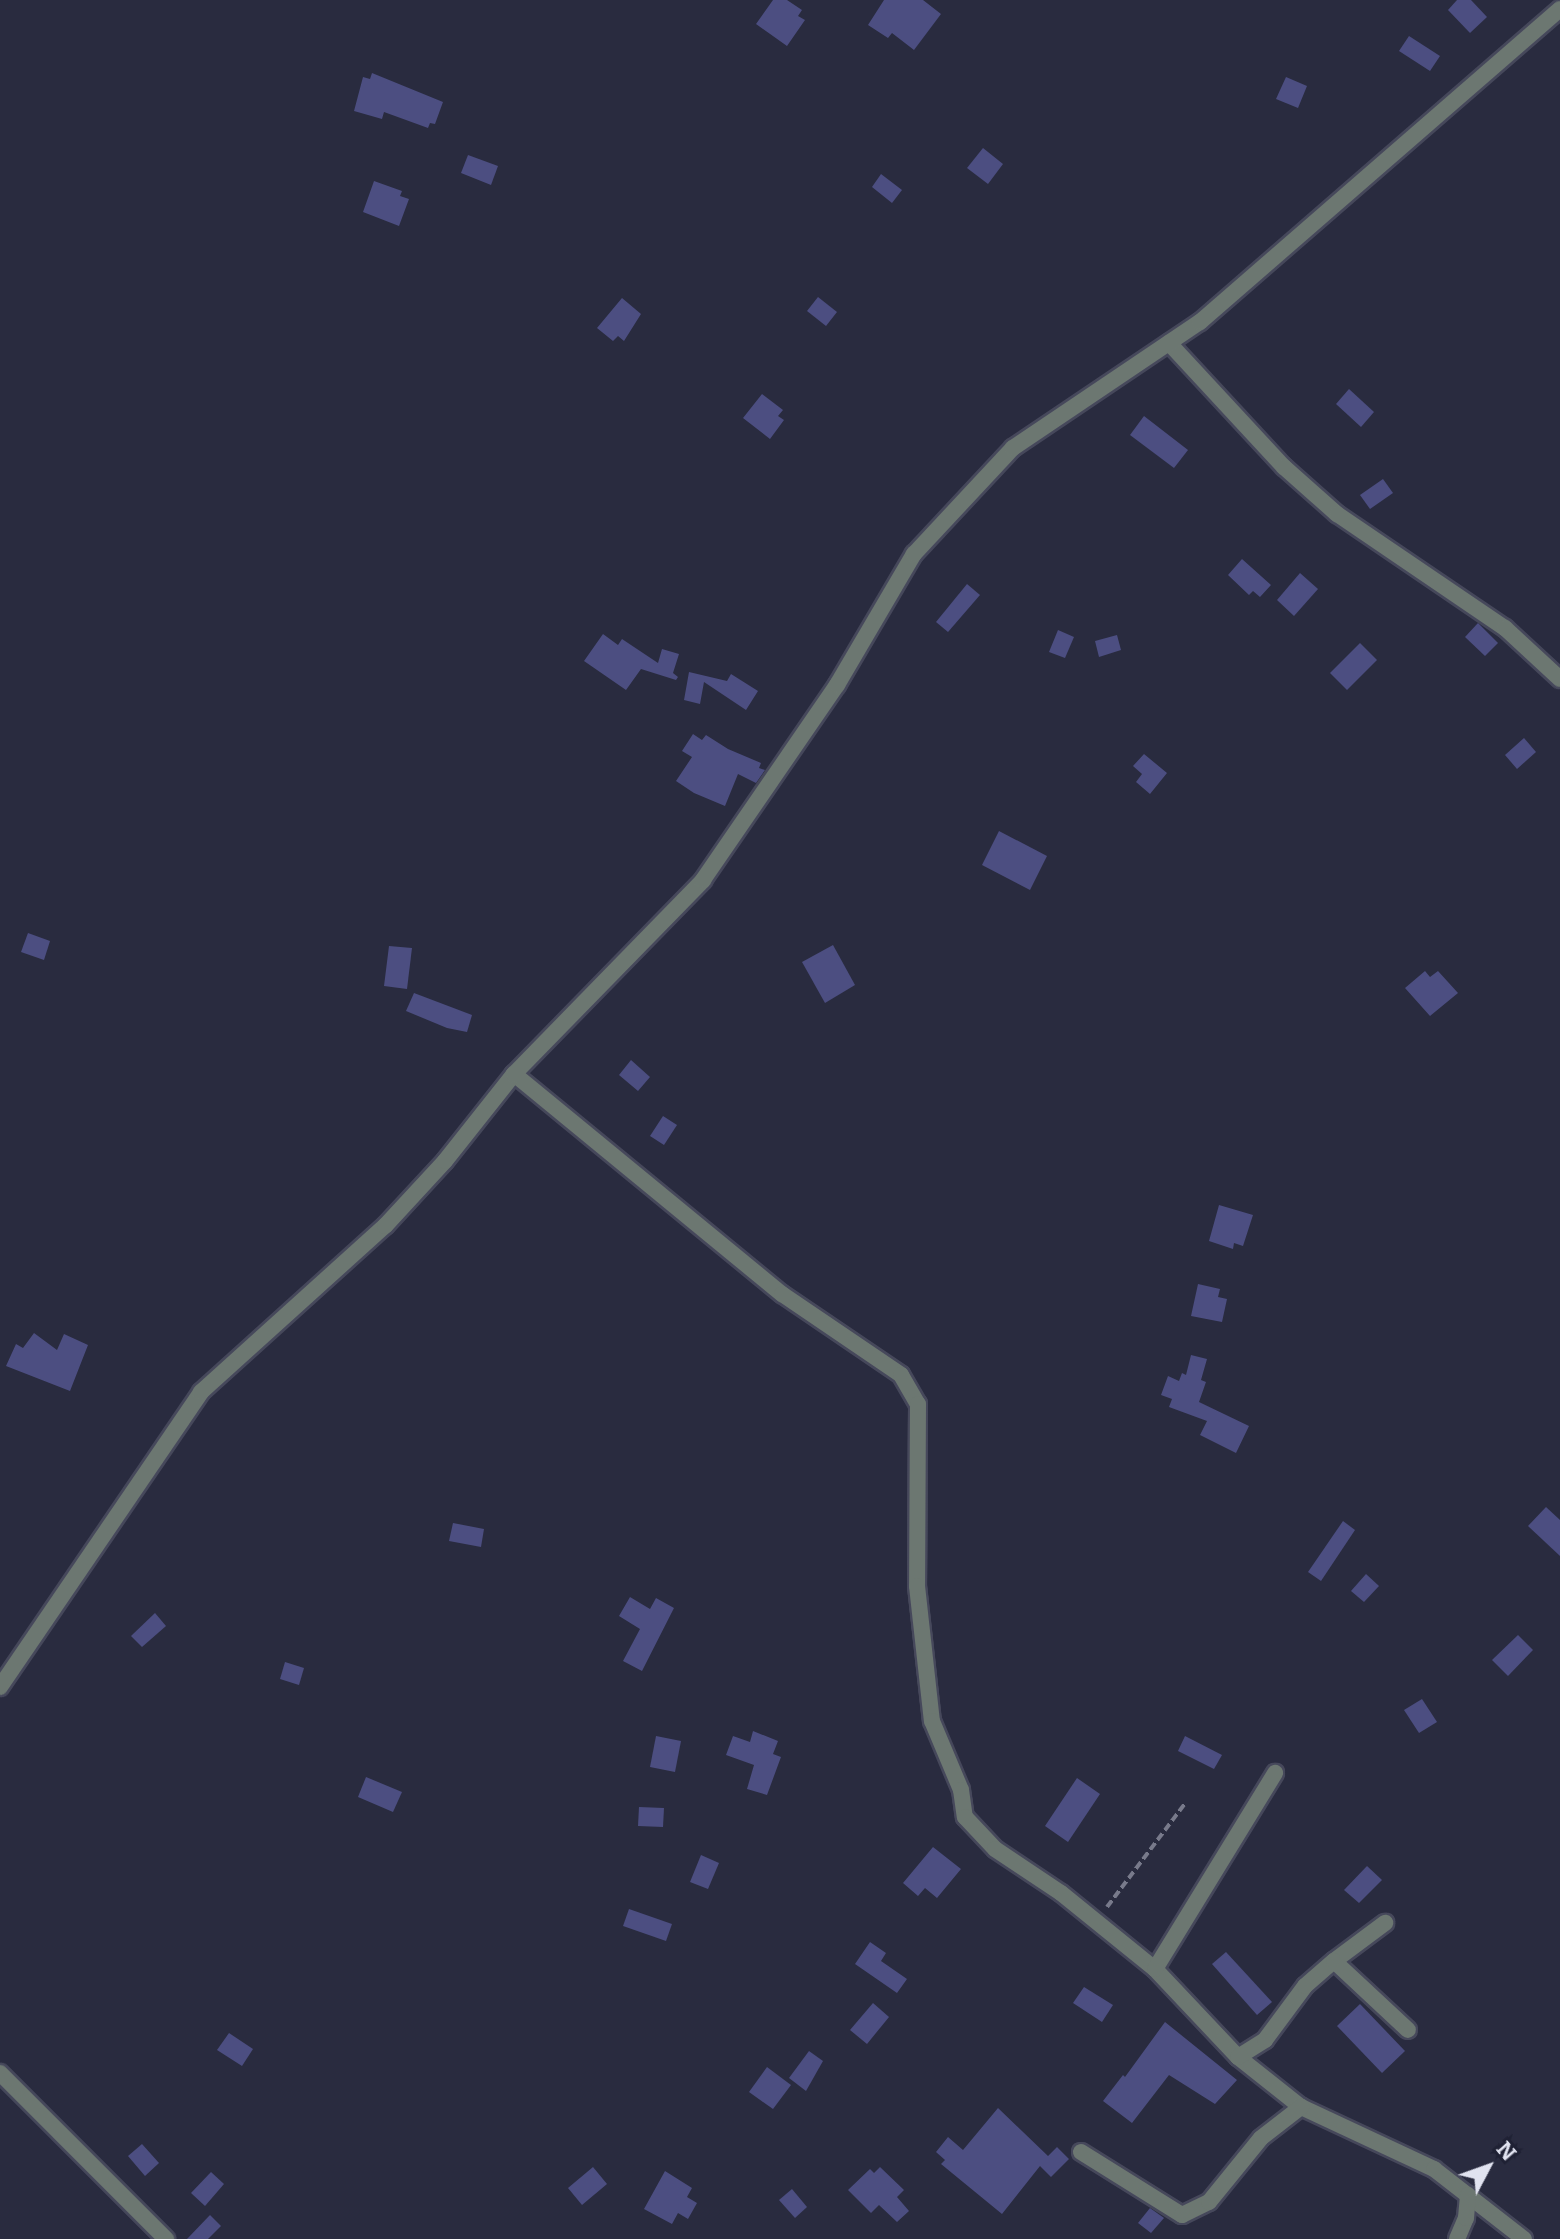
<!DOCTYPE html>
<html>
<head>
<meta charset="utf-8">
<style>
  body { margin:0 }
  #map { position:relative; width:1560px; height:2239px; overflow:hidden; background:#292b3f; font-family:Bitter,serif }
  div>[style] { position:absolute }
  .building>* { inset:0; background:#4c4e81 }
  .path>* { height:4px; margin-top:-2px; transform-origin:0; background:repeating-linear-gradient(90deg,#787a8b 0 8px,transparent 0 12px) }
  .roads { filter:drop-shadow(2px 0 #46485b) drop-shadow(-2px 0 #46485b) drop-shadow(0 2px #46485b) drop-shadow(0 -2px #46485b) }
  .street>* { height:16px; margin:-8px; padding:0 8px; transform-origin:8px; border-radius:8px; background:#6c7771 }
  span { translate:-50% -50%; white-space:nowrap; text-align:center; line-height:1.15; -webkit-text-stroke:6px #1f2134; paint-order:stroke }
  .north { position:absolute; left:1448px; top:2127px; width:80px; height:80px; -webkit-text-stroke:6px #1f2134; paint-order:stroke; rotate:49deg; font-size:22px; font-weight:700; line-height:32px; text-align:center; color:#e1e3f0 }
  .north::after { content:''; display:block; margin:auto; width:28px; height:36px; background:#e1e3f0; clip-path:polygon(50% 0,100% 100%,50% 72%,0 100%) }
</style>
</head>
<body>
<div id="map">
  <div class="building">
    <div style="clip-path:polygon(773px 0,787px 0,802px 10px,798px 16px,805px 20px,787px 46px,756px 24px)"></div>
    <div style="clip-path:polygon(884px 0,923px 0,941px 14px,914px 50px,892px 33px,888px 38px,868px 25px)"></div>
    <div style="clip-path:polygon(1457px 0,1471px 0,1487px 17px,1470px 33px,1448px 10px)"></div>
    <div style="clip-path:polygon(1409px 36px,1440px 56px,1430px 71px,1399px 51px)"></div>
    <div style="clip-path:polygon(372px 73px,443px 102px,435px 124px,430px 123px,428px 128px,384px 112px,382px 119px,354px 111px,363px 77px,370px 79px)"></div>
    <div style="clip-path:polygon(1286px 77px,1307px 86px,1298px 108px,1276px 99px)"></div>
    <div style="clip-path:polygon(983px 148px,1003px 164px,988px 184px,967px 168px)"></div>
    <div style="clip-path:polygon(468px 155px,498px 166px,491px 185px,461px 173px)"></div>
    <div style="clip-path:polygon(881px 174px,902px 190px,892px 203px,872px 187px)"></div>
    <div style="clip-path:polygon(374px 181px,402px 191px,400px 196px,409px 199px,399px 226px,363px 212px)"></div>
    <div style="clip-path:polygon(818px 297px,837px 312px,826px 326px,807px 311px)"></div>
    <div style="clip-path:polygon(622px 298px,641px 314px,624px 341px,618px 336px,613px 341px,597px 328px)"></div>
    <div style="clip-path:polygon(1349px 389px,1374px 412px,1361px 427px,1336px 404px)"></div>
    <div style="clip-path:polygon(762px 394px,783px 410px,778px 416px,784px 420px,770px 439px,743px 418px)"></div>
    <div style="clip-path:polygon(1144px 416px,1188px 450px,1174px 468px,1130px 435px)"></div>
    <div style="clip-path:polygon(1383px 479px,1393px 493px,1370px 509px,1360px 495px)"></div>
    <div style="clip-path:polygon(1242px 559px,1271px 585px,1260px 597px,1253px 591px,1249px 595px,1228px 575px)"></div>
    <div style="clip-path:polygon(1300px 573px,1318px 589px,1294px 616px,1277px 600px)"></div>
    <div style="clip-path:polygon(967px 584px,980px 595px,948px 632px,936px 622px)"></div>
    <div style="clip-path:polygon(1478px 623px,1498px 643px,1485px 656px,1465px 637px)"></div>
    <div style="clip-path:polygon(1058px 630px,1074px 637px,1065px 658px,1049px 652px)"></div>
    <div style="clip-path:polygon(603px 634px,618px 645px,622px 639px,658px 663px,662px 649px,679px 654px,673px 673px,678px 677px,676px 680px,641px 669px,626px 690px,584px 661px)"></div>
    <div style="clip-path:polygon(1117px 635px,1121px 650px,1099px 657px,1095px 641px)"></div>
    <div style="clip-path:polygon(1360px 643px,1377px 660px,1347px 690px,1330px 673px)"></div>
    <div style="clip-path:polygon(689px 672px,727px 681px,731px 674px,758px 691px,746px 710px,704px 682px,700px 704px,684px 700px)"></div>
    <div style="clip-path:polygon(693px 734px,702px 740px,706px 735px,728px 749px,761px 763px,759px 768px,765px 770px,756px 783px,738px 774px,725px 806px,694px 793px,676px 781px,692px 757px,682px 751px)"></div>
    <div style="clip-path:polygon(1524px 738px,1536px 752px,1517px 769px,1505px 755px)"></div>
    <div style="clip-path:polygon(1144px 754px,1167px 773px,1150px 794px,1136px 782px,1142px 774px,1133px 766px)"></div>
    <div style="clip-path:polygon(999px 831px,1047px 856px,1030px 890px,982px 865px)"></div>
    <div style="clip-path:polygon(28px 933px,50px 941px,44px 960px,21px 952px)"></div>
    <div style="clip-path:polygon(833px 945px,855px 985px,825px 1003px,802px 962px)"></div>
    <div style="clip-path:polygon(389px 946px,412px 948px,407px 989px,384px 986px)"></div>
    <div style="clip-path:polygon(1425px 971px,1430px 977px,1438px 971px,1458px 993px,1430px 1016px,1405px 988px)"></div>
    <div style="clip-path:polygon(414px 993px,472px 1015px,467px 1032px,447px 1028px,406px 1011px)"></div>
    <div style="clip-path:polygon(631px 1060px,650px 1077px,638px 1091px,619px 1075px)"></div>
    <div style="clip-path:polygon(663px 1116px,677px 1125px,664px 1145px,650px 1136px)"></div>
    <div style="clip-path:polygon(1219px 1205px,1253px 1215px,1243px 1246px,1234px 1243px,1233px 1249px,1209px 1241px)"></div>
    <div style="clip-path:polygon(1198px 1284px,1220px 1289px,1218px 1297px,1227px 1299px,1222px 1322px,1191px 1316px)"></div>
    <div style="clip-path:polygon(34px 1333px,57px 1350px,64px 1334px,88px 1345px,70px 1391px,6px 1366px,16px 1344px,23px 1348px)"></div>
    <div style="clip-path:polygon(1191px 1355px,1207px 1359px,1201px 1380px,1206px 1382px,1199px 1402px,1249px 1426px,1236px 1453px,1200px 1435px,1207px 1421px,1169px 1407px,1172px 1399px,1161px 1395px,1168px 1376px,1179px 1381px,1182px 1373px,1186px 1375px)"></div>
    <div style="clip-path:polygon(1546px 1507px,1560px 1520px,1560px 1556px,1528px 1526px)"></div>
    <div style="clip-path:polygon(1343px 1521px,1355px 1530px,1321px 1581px,1308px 1572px)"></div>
    <div style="clip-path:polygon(453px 1523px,484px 1529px,481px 1547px,449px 1541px)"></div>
    <div style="clip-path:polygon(1366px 1574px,1379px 1586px,1364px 1602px,1351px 1591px)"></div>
    <div style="clip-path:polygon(630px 1597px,650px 1609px,656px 1598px,674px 1608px,642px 1671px,623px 1661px,640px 1629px,619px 1616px)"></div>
    <div style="clip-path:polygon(155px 1613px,166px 1626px,142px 1647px,131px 1636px)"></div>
    <div style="clip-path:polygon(1518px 1635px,1533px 1650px,1508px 1676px,1492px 1660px)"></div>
    <div style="clip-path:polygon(285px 1662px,304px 1668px,299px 1685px,280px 1679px)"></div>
    <div style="clip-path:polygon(1422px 1699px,1437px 1722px,1419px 1733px,1404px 1710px)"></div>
    <div style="clip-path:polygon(753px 1731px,778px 1741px,773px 1754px,781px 1757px,767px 1795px,747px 1789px,754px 1765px,726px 1755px,733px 1736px,750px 1742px)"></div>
    <div style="clip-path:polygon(656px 1736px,681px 1741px,675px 1772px,650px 1767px)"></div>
    <div style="clip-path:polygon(1185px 1736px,1222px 1755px,1214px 1769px,1178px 1751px)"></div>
    <div style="clip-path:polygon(366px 1777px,402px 1792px,393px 1812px,358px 1797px)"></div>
    <div style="clip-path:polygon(1077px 1778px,1100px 1794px,1068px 1842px,1045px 1826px)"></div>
    <div style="clip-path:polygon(639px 1807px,664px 1808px,663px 1827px,638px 1826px)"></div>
    <div style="clip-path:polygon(933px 1847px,961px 1869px,937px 1898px,925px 1888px,918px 1896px,903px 1883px)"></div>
    <div style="clip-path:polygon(701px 1855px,719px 1863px,708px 1889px,690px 1882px)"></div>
    <div style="clip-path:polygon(1367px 1866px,1382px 1880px,1359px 1903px,1344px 1890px)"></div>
    <div style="clip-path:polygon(629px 1909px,672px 1924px,666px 1941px,623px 1926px)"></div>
    <div style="clip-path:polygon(870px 1942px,886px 1953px,881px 1961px,907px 1979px,897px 1993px,855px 1964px)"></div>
    <div style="clip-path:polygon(1226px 1952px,1272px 2002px,1257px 2015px,1212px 1964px)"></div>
    <div style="clip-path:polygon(1084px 1987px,1113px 2005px,1102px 2022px,1073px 2003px)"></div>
    <div style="clip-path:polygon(873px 2003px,889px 2017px,867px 2044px,850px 2030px)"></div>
    <div style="clip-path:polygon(1360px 2004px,1405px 2051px,1382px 2073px,1337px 2026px)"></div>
    <div style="clip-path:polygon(1165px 2022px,1237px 2080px,1215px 2104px,1169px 2075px,1132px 2123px,1103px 2101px,1123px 2075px,1125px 2077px)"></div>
    <div style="clip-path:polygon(229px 2033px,253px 2049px,242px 2066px,217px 2050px)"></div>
    <div style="clip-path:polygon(809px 2051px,823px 2061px,806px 2091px,789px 2078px)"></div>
    <div style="clip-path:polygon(767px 2067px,791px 2085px,773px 2109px,749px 2092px)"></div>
    <div style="clip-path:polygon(998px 2108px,1048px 2156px,1057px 2147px,1069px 2159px,1051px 2177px,1040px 2166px,1002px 2214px,941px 2164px,945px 2160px,936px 2152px,948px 2137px,963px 2150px)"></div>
    <div style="clip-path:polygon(142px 2144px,159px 2163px,145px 2176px,128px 2156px)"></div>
    <div style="clip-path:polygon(593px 2167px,607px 2184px,582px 2205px,568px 2188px)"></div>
    <div style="clip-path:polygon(880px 2167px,904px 2190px,897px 2197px,909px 2211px,897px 2222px,879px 2205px,871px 2213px,848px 2190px,870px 2169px,874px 2173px)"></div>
    <div style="clip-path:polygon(665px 2171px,692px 2188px,687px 2197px,697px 2203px,688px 2219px,678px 2213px,672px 2224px,644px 2209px)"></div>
    <div style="clip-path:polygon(211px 2172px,224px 2184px,205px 2206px,191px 2193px)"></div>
    <div style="clip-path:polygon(792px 2189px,807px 2207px,795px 2218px,779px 2200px)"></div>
    <div style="clip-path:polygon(1150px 2208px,1164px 2218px,1151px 2233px,1138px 2223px)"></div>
    <div style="clip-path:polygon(210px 2215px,221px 2226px,208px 2239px,187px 2239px)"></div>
  </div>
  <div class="path">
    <div style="left:1107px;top:1907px;width:131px;rotate:-53deg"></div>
  </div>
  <div class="roads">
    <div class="street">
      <div style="left:1169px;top:343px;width:169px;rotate:47.2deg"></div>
      <div style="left:1284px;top:467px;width:71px;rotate:41.6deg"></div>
      <div style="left:1337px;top:514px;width:203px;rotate:34.2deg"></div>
      <div style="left:1505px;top:628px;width:75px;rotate:42.8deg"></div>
      <div style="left:514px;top:1074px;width:347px;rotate:39.4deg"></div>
      <div style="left:782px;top:1294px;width:144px;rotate:34.2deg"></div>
      <div style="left:901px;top:1375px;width:34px;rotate:60deg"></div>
      <div style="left:918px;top:1404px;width:182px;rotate:90.3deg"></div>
      <div style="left:917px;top:1586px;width:136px;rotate:83.7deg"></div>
      <div style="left:932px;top:1721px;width:75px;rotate:67.2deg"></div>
      <div style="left:961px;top:1790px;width:27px;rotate:82deg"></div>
      <div style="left:965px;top:1817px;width:44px;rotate:46.8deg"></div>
      <div style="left:995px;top:1849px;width:79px;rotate:33.7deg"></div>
      <div style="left:1061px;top:1893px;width:121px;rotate:39deg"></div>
      <div style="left:1155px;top:1969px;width:121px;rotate:46.7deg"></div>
      <div style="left:1238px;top:2057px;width:80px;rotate:38.4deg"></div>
      <div style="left:1301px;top:2107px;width:147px;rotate:25deg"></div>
      <div style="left:1434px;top:2169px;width:114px;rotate:37.9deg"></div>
      <div style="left:0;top:1687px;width:357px;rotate:-55.7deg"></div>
      <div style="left:201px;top:1392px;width:248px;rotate:-42.1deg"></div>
      <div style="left:385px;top:1226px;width:88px;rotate:-47.3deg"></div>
      <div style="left:445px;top:1161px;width:111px;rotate:-51.6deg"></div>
      <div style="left:514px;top:1074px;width:271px;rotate:-45.7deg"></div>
      <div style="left:703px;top:880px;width:237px;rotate:-55.5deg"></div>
      <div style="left:837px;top:685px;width:152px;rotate:-59.6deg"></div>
      <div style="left:914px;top:554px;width:145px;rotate:-47deg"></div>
      <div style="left:1013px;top:448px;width:225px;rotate:-34deg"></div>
      <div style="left:1200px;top:322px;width:477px;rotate:-41deg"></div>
      <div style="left:1334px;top:1961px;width:64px;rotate:-36.7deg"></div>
      <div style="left:1155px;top:1969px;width:230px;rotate:-58.5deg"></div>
      <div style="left:1238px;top:2057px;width:32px;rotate:-32deg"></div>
      <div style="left:1265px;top:2040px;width:67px;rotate:-53.5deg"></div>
      <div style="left:1305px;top:1986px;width:38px;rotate:-41deg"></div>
      <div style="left:1334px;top:1961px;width:101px;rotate:43deg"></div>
      <div style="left:0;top:2073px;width:235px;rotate:45deg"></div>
      <div style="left:1081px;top:2152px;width:119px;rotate:32deg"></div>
      <div style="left:1182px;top:2215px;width:30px;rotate:-26deg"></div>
      <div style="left:1209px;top:2202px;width:82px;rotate:-50.9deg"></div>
      <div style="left:1261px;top:2138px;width:51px;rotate:-37.8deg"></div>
      <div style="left:1457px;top:2239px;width:23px;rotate:-67deg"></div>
      <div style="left:1466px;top:2218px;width:23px;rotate:-85deg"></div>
    </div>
  </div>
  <div class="north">N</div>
</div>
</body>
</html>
